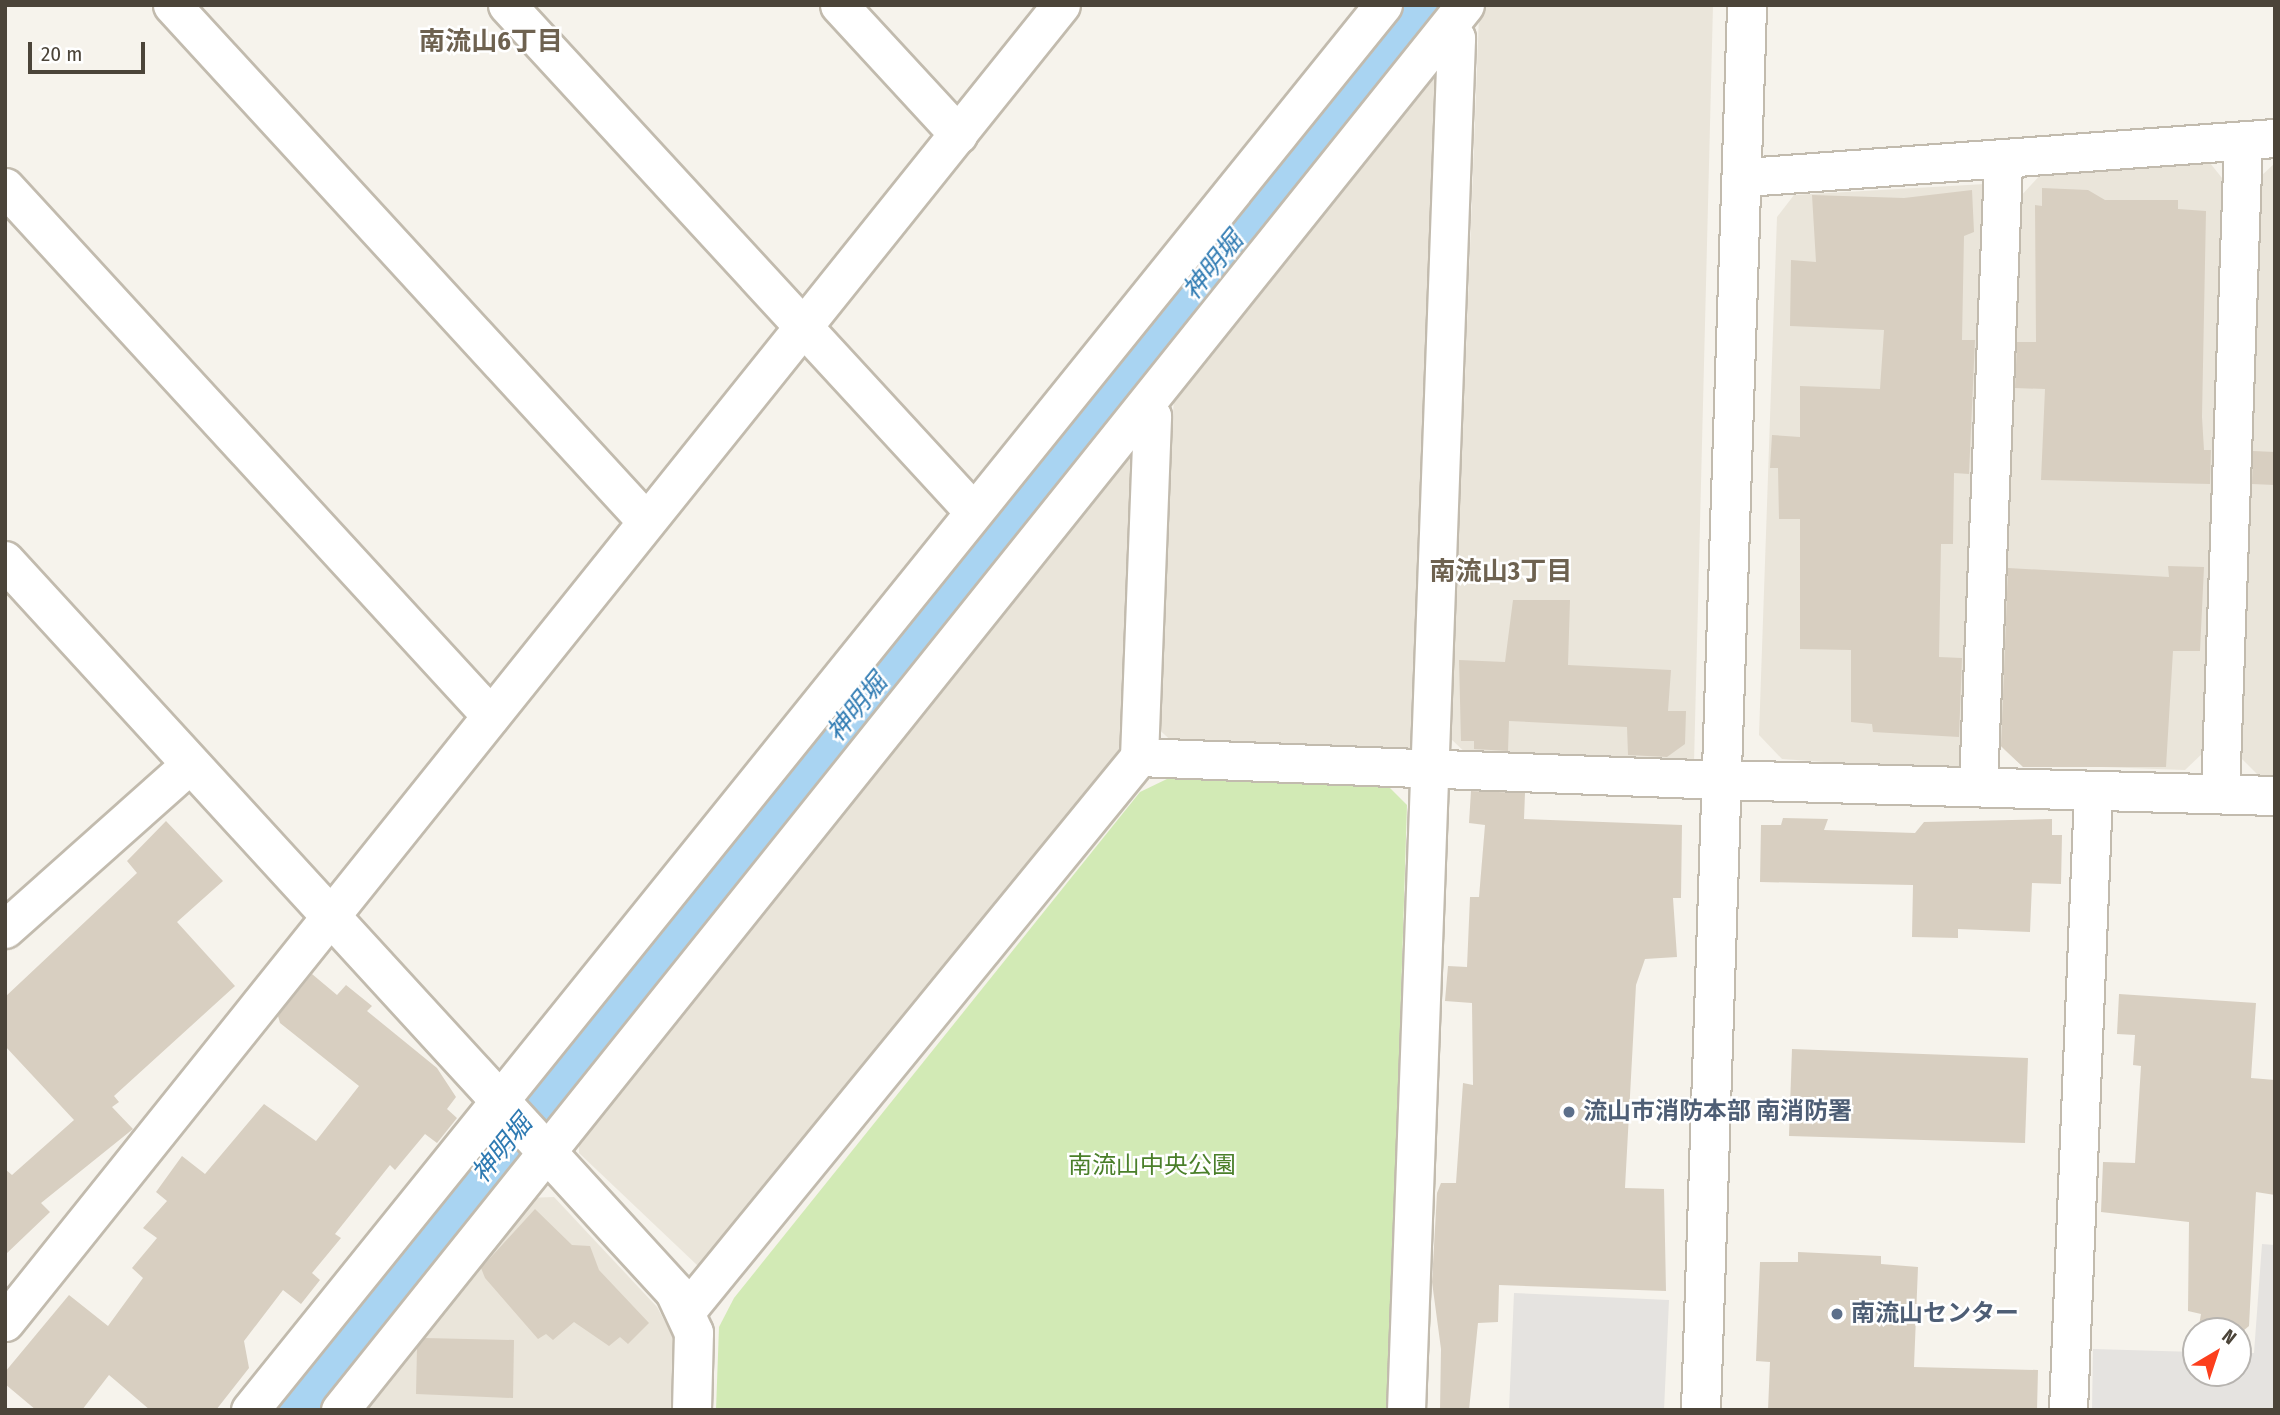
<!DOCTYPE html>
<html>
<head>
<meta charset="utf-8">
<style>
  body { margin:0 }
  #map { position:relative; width:2280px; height:1415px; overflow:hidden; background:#f6f3ec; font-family:"Fira Sans Condensed","Noto Sans JP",sans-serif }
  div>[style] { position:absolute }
  .residential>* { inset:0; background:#eae5da }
  .green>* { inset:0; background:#d2eab5 }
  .parking>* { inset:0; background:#e5e3e0 }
  .river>* { height:70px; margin:-35px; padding:0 35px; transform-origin:35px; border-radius:35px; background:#a9d4f2 }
  .building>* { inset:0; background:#d8cfc1 }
  .roads { filter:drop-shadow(2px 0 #c2bbae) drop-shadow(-2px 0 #c2bbae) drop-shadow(0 2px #c2bbae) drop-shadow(0 -2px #c2bbae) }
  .minor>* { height:37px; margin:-18.5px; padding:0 18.5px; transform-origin:18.5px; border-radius:18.5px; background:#fff }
  .tertiary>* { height:38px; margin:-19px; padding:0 19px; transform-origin:19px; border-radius:19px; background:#fff }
  .dots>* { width:19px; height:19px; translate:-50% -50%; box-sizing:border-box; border:4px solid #fff; border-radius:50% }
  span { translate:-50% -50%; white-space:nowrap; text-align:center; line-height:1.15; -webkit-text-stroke:5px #fff; paint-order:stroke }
  .service-label { font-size:24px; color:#4e5e75; font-weight:700 }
  .left { translate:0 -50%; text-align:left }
  .park-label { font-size:24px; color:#4a7f2a }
  .neighbourhood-label { font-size:26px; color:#6e6250; font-weight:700 }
  .water-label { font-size:26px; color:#2e7ab2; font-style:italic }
  .frame { position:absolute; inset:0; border:7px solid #4b4439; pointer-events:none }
  .north { position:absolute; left:2182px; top:1317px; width:70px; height:70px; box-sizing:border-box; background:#fff; border:2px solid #b7b4b0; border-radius:50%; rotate:39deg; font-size:19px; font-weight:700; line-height:28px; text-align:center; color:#4b4439 }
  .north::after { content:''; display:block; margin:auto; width:24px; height:32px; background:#fc3f1d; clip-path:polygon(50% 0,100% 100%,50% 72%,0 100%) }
  .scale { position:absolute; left:28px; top:42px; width:117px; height:32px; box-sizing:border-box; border:4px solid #4b4439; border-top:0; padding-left:9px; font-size:21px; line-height:24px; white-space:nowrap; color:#4b4439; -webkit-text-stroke:5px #fff; paint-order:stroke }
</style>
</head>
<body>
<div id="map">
  <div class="residential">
    <div style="clip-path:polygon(1486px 5px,1713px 5px,1694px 763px,1469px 756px,1451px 739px,1479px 16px)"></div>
    <div style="clip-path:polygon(1445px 54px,1415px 757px,1176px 745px,1154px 725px,1175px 381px)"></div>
    <div style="clip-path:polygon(2210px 163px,2226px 183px,2206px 750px,2185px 770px,2020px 764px,1999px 745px,2019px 198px,2043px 172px)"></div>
    <div style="clip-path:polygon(2275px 163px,2275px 779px,2262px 779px,2239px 756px,2260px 177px)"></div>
    <div style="clip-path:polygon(1985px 184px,1968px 772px,1782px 759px,1759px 735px,1777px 217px,1794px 195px)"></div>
    <div style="clip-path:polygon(1144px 425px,1124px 755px,712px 1266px,697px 1265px,579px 1153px,579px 1126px)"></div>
    <div style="clip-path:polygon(554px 1197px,657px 1307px,677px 1344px,674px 1410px,354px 1410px,527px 1198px)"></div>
  </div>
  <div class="green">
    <div style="clip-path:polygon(1169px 778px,1388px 786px,1407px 805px,1388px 1410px,716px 1410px,719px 1327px,734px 1298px,1140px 792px)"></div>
  </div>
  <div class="parking">
    <div style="clip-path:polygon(2262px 1244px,2275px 1245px,2275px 1410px,2092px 1410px,2093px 1349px,2196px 1352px,2196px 1373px,2238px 1373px,2238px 1353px,2254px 1353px)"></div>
    <div style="clip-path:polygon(1514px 1293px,1669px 1300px,1664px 1410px,1509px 1410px)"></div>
  </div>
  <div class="river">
    <div style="left:293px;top:1410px;width:1802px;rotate:-51.22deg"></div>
  </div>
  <div class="building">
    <div style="clip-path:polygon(2042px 188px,2088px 190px,2105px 200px,2178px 200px,2178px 209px,2206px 211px,2202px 417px,2204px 450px,2211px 450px,2210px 484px,2041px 480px,2045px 389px,2015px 388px,2017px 342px,2036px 342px,2035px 205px,2042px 206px)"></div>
    <div style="clip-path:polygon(1972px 190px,1974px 232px,1964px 236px,1962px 340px,1975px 340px,1969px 474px,1954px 473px,1953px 544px,1941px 544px,1939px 657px,1962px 658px,1959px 737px,1873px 732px,1872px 724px,1851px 722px,1851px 650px,1800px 649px,1800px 519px,1779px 519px,1778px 468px,1770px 468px,1772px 435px,1800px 437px,1800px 386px,1880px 389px,1884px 330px,1790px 326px,1791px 260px,1816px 262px,1812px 195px,1904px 198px)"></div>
    <div style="clip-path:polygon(2253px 451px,2275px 452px,2275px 485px,2252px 484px)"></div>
    <div style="clip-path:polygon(2168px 566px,2204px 567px,2200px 651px,2173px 651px,2166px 767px,2023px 767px,2001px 746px,2008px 568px,2169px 577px)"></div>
    <div style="clip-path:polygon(1513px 600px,1570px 600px,1568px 665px,1671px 670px,1668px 711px,1686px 711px,1685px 744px,1667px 757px,1628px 755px,1627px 727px,1509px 721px,1508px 751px,1474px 749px,1474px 741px,1461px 741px,1459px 660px,1505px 662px)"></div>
    <div style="clip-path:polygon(1471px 791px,1525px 793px,1524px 819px,1682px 825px,1681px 898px,1673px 898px,1677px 957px,1645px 959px,1636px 985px,1625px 1188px,1664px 1189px,1666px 1291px,1499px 1285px,1498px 1322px,1478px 1323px,1469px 1410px,1440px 1410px,1441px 1349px,1432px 1282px,1437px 1193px,1441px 1183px,1456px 1183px,1463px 1083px,1473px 1085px,1472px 1003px,1445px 1001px,1448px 966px,1467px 967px,1470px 897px,1479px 897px,1485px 825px,1469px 823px)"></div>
    <div style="clip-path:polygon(1783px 818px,1828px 819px,1824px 830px,1915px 833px,1924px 822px,2052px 819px,2052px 835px,2062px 835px,2061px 884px,2032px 883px,2030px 932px,1958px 929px,1958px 938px,1912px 937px,1913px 885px,1760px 882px,1761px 825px,1781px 825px)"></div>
    <div style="clip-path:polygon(166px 821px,223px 881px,177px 922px,235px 986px,114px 1096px,119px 1102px,112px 1107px,133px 1129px,41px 1203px,50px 1212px,5px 1255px,5px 1169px,12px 1175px,74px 1120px,5px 1046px,5px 997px,137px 873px,127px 861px)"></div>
    <div style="clip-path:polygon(312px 974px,337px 995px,346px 985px,372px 1006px,367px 1011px,437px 1068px,456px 1097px,447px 1109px,457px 1118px,437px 1143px,425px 1134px,395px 1170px,390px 1165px,335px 1234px,341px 1238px,312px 1273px,320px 1280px,301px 1304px,283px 1290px,244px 1341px,249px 1368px,216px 1410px,150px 1410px,109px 1375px,82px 1410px,36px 1410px,5px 1384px,5px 1372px,69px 1295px,108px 1326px,143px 1278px,132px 1268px,157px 1238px,143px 1228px,167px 1201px,156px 1192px,182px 1156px,205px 1174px,264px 1104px,316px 1141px,359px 1086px,280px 1023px,278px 1016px)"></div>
    <div style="clip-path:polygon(2119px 994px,2256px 1003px,2251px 1078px,2275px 1080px,2275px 1195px,2256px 1192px,2249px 1326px,2243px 1331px,2198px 1331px,2201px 1314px,2188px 1311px,2189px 1222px,2101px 1212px,2103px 1162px,2135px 1163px,2141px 1066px,2133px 1065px,2135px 1035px,2117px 1034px)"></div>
    <div style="clip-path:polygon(1792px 1049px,2028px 1058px,2025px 1143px,1789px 1136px)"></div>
    <div style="clip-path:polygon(535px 1209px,572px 1245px,590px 1246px,599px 1270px,649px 1323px,628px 1344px,620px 1337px,609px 1346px,574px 1322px,553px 1340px,546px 1334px,538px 1339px,485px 1278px,481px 1268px)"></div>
    <div style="clip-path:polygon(1798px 1252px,1881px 1256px,1881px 1264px,1918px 1267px,1914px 1367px,2038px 1370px,2037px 1410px,1768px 1410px,1770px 1362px,1756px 1361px,1760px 1262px,1798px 1262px)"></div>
    <div style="clip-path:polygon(425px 1338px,514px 1340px,513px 1398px,416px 1394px,417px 1347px)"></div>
  </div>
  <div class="roads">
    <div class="minor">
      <div style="left:172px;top:5px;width:699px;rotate:47.43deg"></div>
      <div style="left:507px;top:5px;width:686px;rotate:47.36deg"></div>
      <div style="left:839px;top:5px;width:176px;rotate:47.3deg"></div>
      <div style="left:1746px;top:177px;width:530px;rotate:-4.22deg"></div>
      <div style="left:5px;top:187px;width:718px;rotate:47.43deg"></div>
      <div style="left:1139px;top:757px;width:583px;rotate:2.26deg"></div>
      <div style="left:1978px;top:784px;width:622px;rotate:-87.69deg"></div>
      <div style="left:2220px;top:793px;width:652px;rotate:-87.98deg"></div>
      <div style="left:5px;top:929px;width:248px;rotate:-41.7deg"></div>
      <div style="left:687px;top:1310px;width:714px;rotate:-50.74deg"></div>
      <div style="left:1139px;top:757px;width:341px;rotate:-87.8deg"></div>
      <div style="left:1152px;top:416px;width:12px;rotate:-138deg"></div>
      <div style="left:5px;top:1322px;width:1688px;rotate:-51.28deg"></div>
      <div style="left:250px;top:1410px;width:1805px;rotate:-51.12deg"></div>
      <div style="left:340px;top:1410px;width:1800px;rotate:-51.32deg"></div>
      <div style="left:1406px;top:1410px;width:1373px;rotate:-87.91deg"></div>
      <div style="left:1456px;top:38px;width:13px;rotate:-141deg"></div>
      <div style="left:2068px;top:1410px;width:619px;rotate:-87.68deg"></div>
    </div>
    <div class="tertiary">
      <div style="left:5px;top:561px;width:992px;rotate:47.49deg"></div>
      <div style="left:675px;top:1292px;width:45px;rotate:65.1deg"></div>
      <div style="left:694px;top:1333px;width:77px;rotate:91.5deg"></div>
      <div style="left:1722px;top:780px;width:553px;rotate:1.66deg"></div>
      <div style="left:1701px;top:1410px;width:1406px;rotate:-88.12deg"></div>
    </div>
  </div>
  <div class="dots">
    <div style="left:1569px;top:1112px;background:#5c6f8a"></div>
    <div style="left:1837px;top:1314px;background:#5c6f8a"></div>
  </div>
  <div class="service-label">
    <span class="left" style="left:1583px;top:1112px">流山市消防本部 南消防署</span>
    <span class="left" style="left:1851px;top:1314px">南流山センター</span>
  </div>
  <div class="park-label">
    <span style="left:1152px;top:1166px">南流山中央公園</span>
  </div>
  <div class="neighbourhood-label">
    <span style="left:491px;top:42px">南流山6丁目</span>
    <span style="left:1501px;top:572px">南流山3丁目</span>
  </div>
  <div class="water-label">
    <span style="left:1213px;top:266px;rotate:-51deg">神明堀</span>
    <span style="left:857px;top:708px;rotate:-51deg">神明堀</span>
    <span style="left:502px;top:1149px;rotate:-51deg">神明堀</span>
  </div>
  <div class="frame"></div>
  <div class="north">N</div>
  <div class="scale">20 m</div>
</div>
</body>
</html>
